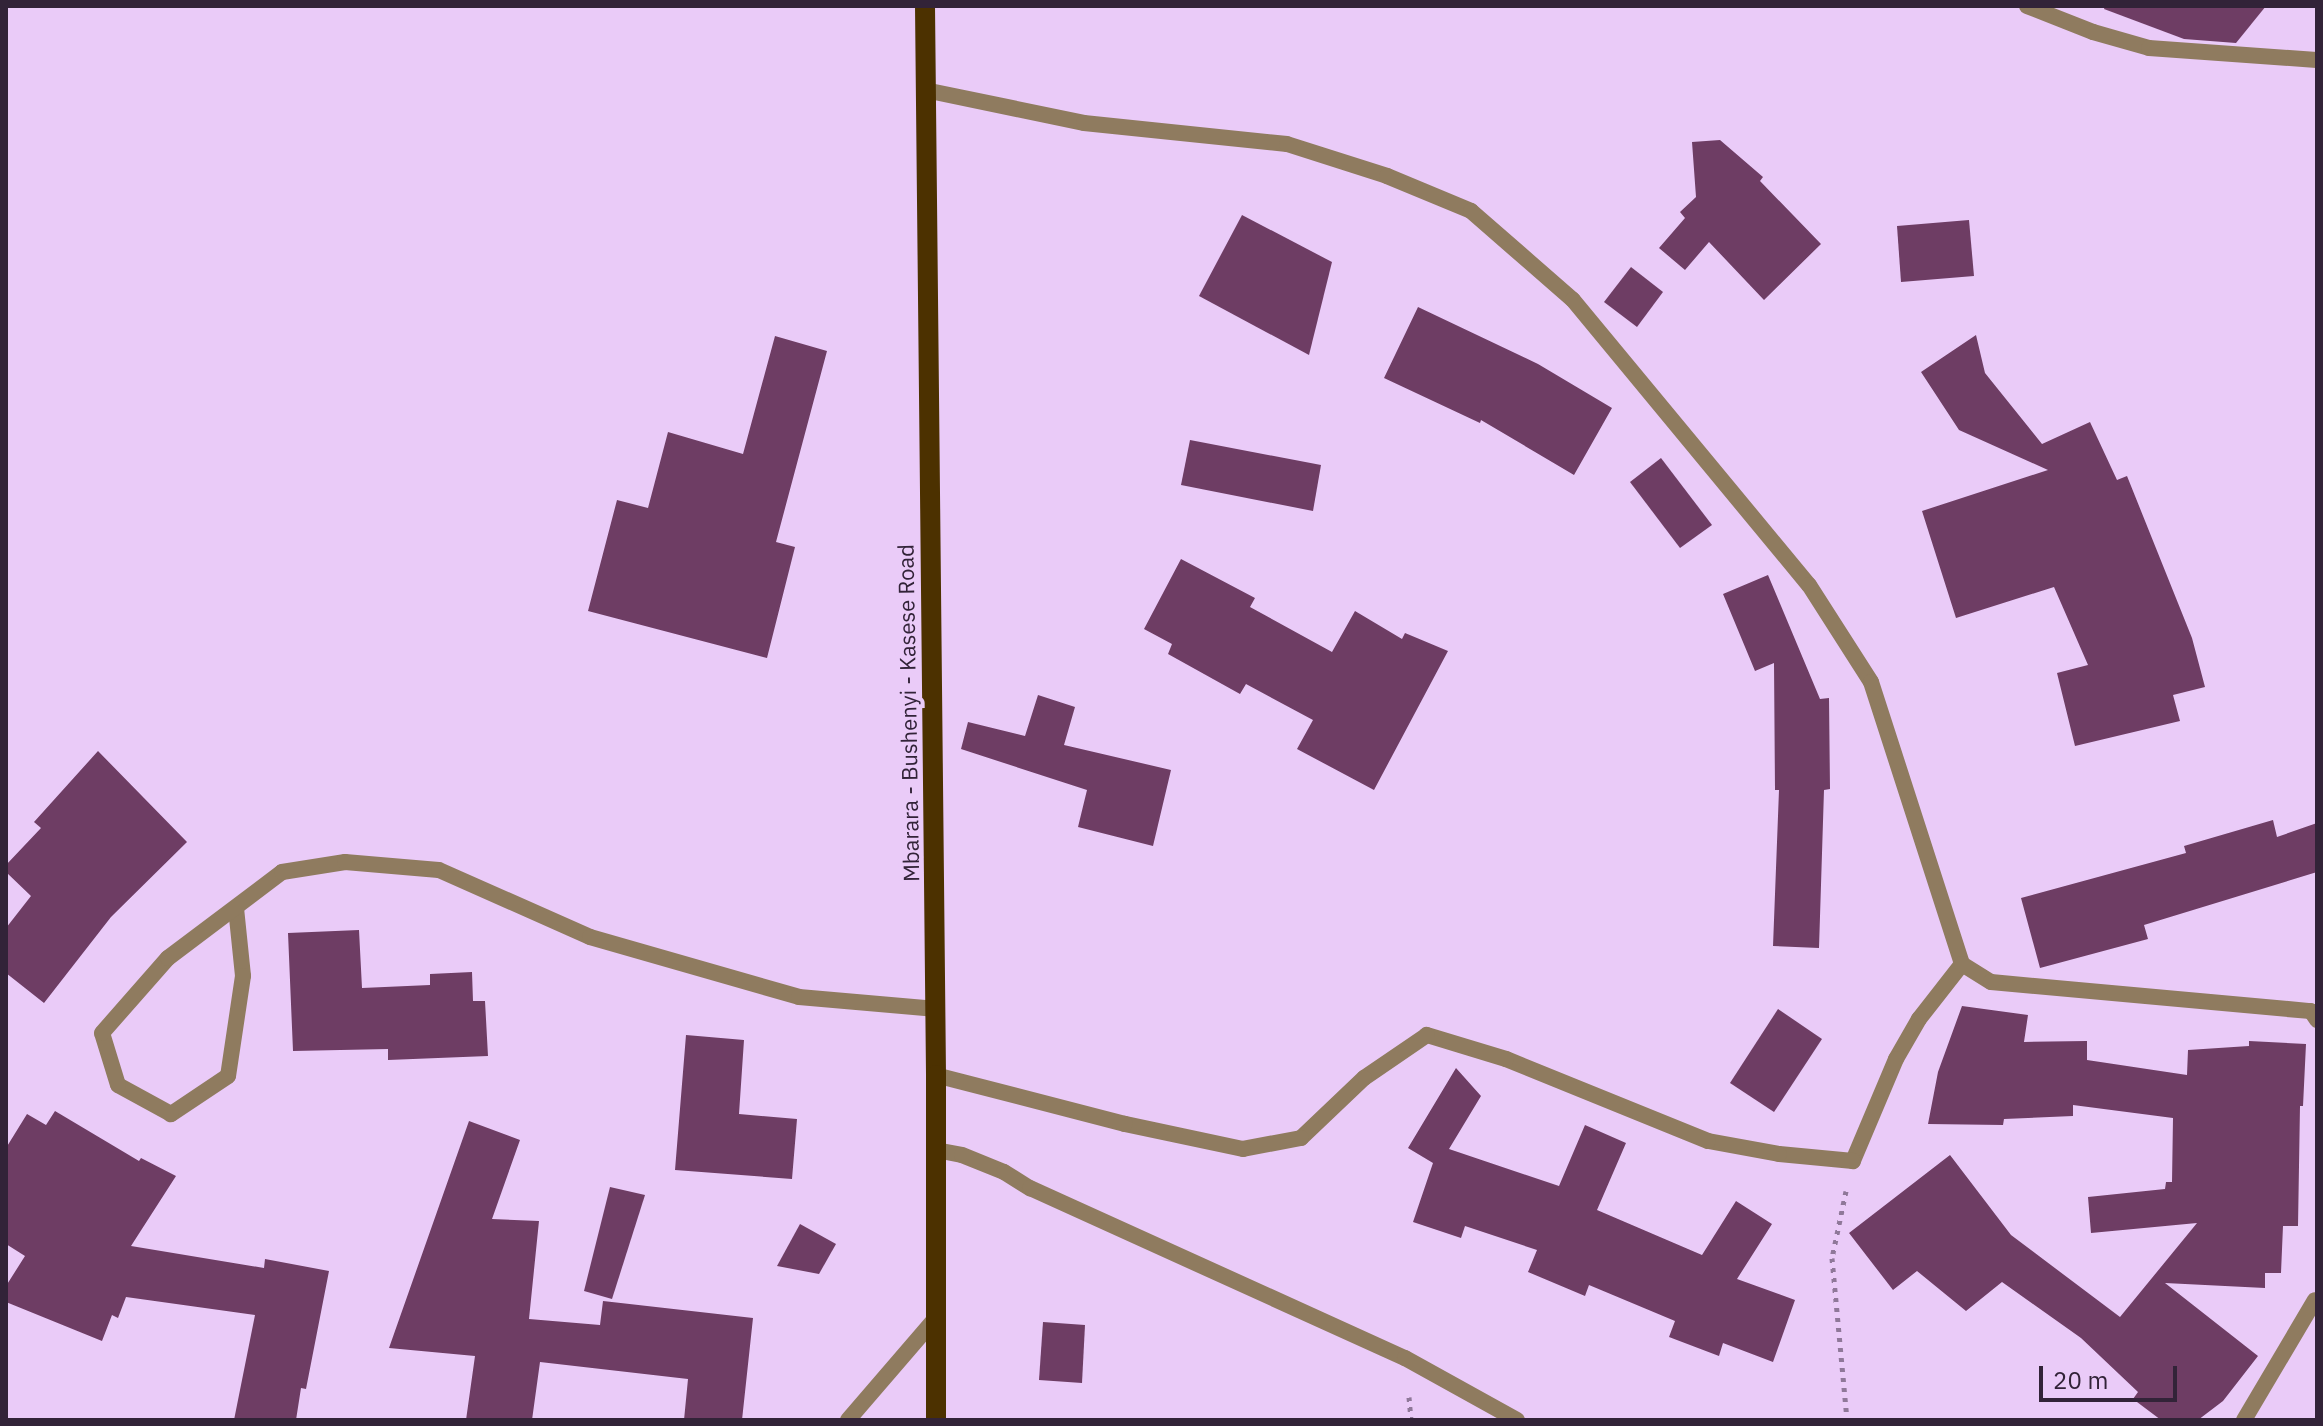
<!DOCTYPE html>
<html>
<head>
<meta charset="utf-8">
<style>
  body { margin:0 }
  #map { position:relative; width:2323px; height:1426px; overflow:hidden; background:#eacbf8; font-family:"IBM Plex Sans",sans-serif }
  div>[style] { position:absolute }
  .building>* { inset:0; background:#6e3d64 }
  .path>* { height:5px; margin-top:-2.5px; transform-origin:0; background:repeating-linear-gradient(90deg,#8f7899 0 4px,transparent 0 10px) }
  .street>* { height:16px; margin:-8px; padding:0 8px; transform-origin:8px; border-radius:8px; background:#8f7b5f }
  .primary>* { height:20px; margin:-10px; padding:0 10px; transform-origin:10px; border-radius:10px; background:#4c3100 }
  span { translate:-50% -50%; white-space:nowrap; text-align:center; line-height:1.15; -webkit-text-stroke:8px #eacbf8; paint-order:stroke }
  .street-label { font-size:22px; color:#322338 }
  .frame { position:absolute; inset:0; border:8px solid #322338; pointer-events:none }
  .scale { position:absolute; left:2039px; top:1366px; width:138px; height:36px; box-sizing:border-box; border:4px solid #322338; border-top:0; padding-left:10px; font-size:24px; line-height:28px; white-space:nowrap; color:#322338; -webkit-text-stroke:6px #eacbf8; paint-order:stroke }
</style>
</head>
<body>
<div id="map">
  <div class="building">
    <div style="clip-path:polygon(2105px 6px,2266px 6px,2236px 43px,2184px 39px,2104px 9px)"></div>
    <div style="clip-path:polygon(1720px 140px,1763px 177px,1760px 181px,1821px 244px,1764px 300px,1709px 242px,1685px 270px,1659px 248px,1685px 218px,1680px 212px,1696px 197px,1692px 142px)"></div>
    <div style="clip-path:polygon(1242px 215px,1332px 262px,1309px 355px,1199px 296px)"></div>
    <div style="clip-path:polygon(1969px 220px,1974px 276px,1901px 282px,1897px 226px)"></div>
    <div style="clip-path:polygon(1631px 267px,1663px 292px,1637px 327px,1604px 302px)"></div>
    <div style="clip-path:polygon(1418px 307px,1538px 364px,1612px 408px,1574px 475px,1481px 420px,1480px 423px,1384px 378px)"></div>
    <div style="clip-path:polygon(1976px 335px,1985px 373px,2042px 444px,2090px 422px,2117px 480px,2127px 476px,2192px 638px,2205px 687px,2173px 695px,2180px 721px,2075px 746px,2057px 673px,2088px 665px,2054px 587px,1956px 618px,1922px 511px,2048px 470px,1959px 430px,1921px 372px)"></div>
    <div style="clip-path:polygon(775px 336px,827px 351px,776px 542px,795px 547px,767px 658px,588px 611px,617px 500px,648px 508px,668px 432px,743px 454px)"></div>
    <div style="clip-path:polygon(1190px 440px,1321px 465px,1313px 511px,1181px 485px)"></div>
    <div style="clip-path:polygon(1661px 458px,1712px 525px,1680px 548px,1630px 482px)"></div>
    <div style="clip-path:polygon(1181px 559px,1255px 598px,1250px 607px,1332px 652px,1355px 611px,1402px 639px,1405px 633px,1448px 651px,1374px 790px,1297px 749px,1313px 720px,1246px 684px,1240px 694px,1168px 654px,1172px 644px,1144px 629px)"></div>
    <div style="clip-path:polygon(1768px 575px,1820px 699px,1829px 698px,1830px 789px,1824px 790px,1819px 948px,1773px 946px,1779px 790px,1775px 790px,1774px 663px,1755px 671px,1723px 594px)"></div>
    <div style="clip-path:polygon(1038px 695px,1075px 707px,1064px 745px,1171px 770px,1153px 846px,1078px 827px,1087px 790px,961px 749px,968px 722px,1025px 736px)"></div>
    <div style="clip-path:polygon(98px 751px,187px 842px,111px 917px,44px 1003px,6px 973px,6px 928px,31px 896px,6px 872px,6px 865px,41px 828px,34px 822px)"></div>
    <div style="clip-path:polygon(2273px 820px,2277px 837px,2317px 823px,2317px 872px,2144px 925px,2148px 939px,2040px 968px,2021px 898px,2186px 853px,2184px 846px)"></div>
    <div style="clip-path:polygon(359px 930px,362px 988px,430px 985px,430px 974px,472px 972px,473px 1001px,485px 1001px,488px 1056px,388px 1060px,388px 1049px,293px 1051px,288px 933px)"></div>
    <div style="clip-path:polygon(1962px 1006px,2028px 1015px,2024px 1042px,2087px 1041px,2087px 1060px,2187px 1075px,2188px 1050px,2249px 1046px,2249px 1041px,2306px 1044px,2303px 1106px,2300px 1106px,2298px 1226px,2283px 1226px,2281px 1273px,2265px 1273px,2265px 1288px,2165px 1283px,2258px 1356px,2223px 1401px,2198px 1420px,2161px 1420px,2133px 1399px,2138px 1392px,2081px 1338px,2002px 1282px,1966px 1311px,1917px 1271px,1893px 1290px,1849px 1233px,1950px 1155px,2011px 1235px,2120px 1317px,2197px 1223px,2091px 1233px,2088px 1197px,2165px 1189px,2166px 1182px,2172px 1182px,2173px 1118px,2073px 1105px,2073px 1116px,2004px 1119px,2003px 1125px,1928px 1124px,1938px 1072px)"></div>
    <div style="clip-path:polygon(1778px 1009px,1822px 1039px,1774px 1112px,1730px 1083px)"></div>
    <div style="clip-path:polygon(686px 1035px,744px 1040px,739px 1114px,797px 1119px,792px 1179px,675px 1170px)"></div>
    <div style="clip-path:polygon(1456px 1068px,1481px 1096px,1449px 1149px,1559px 1186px,1585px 1125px,1626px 1143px,1597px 1210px,1702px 1255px,1736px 1201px,1772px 1224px,1737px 1279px,1795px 1300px,1773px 1362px,1723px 1343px,1719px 1356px,1669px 1337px,1675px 1321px,1589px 1285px,1585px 1296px,1528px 1272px,1537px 1250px,1465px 1226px,1461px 1238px,1413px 1222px,1433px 1163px,1408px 1148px)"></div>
    <div style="clip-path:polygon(55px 1111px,139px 1161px,141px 1158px,176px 1176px,131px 1246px,264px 1268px,265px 1259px,329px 1271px,306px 1389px,301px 1388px,296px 1420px,234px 1420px,255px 1315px,126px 1297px,118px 1318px,112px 1315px,102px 1341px,6px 1302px,6px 1286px,25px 1256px,6px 1244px,6px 1148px,27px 1114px,46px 1125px)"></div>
    <div style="clip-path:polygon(469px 1121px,520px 1140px,492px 1219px,539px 1221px,529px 1319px,600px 1325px,603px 1301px,753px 1318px,742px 1420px,684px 1420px,688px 1379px,540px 1362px,532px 1420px,466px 1420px,475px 1356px,389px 1348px)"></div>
    <div style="clip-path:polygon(610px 1187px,645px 1195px,612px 1299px,584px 1291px)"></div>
    <div style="clip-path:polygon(800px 1224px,836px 1244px,819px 1274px,777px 1266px)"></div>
    <div style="clip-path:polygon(1043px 1322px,1085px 1325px,1082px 1383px,1039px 1380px)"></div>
  </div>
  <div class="path">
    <div style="left:1846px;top:1191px;width:68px;rotate:101.8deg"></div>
    <div style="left:1832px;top:1258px;width:163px;rotate:84.7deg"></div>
    <div style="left:1409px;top:1397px;width:23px;rotate:85deg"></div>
  </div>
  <div class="street">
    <div style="left:2027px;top:6px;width:71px;rotate:21.5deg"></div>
    <div style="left:2093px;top:32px;width:58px;rotate:15.9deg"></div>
    <div style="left:2149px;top:48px;width:168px;rotate:4.1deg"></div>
    <div style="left:925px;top:90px;width:162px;rotate:11.7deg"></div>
    <div style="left:1084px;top:123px;width:204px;rotate:5.9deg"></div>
    <div style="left:1287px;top:144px;width:105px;rotate:17.7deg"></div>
    <div style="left:1387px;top:176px;width:91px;rotate:22.6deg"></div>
    <div style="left:1471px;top:211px;width:135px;rotate:41.1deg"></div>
    <div style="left:1573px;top:300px;width:370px;rotate:50.4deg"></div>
    <div style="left:1809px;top:585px;width:115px;rotate:57.4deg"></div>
    <div style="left:1871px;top:682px;width:296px;rotate:72.1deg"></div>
    <div style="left:1962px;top:964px;width:70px;rotate:128deg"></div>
    <div style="left:1919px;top:1019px;width:46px;rotate:119.9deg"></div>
    <div style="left:1896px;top:1059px;width:111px;rotate:112.9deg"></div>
    <div style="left:1853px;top:1161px;width:74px;rotate:-174.6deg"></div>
    <div style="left:1779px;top:1154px;width:72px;rotate:-169.6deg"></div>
    <div style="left:1708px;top:1141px;width:218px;rotate:-157.9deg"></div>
    <div style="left:1506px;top:1059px;width:83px;rotate:-163.1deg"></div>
    <div style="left:1427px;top:1035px;width:76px;rotate:145.7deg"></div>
    <div style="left:1364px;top:1078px;width:87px;rotate:136.4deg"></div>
    <div style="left:1301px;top:1138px;width:59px;rotate:169.3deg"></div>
    <div style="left:1243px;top:1149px;width:121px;rotate:-168deg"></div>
    <div style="left:1125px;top:1124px;width:195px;rotate:-165.5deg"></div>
    <div style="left:236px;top:908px;width:68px;rotate:84.1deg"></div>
    <div style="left:243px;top:976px;width:101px;rotate:98.5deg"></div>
    <div style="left:228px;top:1076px;width:69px;rotate:146.3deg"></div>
    <div style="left:171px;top:1114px;width:60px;rotate:-151.3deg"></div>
    <div style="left:118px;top:1085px;width:54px;rotate:-107.1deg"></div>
    <div style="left:102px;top:1033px;width:100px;rotate:-48.7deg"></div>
    <div style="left:168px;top:958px;width:143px;rotate:-37deg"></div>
    <div style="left:282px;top:872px;width:64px;rotate:-9deg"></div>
    <div style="left:345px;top:862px;width:94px;rotate:4.9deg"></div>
    <div style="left:439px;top:870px;width:165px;rotate:23.9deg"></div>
    <div style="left:590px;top:937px;width:217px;rotate:16deg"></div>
    <div style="left:799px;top:997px;width:138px;rotate:5deg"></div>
    <div style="left:1962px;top:964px;width:34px;rotate:32deg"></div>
    <div style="left:1991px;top:982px;width:321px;rotate:5.2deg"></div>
    <div style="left:2311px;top:1011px;width:11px;rotate:56deg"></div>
    <div style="left:936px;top:1150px;width:26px;rotate:11deg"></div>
    <div style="left:962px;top:1155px;width:45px;rotate:22deg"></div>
    <div style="left:1004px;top:1172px;width:31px;rotate:32deg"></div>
    <div style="left:1030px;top:1188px;width:412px;rotate:24.4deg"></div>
    <div style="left:1405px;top:1358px;width:128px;rotate:29deg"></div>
    <div style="left:848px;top:1420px;width:133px;rotate:-49.3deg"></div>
    <div style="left:2244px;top:1420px;width:139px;rotate:-59.4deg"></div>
  </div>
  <div class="primary">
    <div style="left:925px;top:6px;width:1069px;rotate:89.41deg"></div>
    <div style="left:936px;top:1075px;width:345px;rotate:90deg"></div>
  </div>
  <div class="street-label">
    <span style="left:908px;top:713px;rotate:-91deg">Mbarara - Bushenyi - Kasese Road</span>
  </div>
  <div class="frame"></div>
  <div class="scale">20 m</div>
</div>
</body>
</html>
